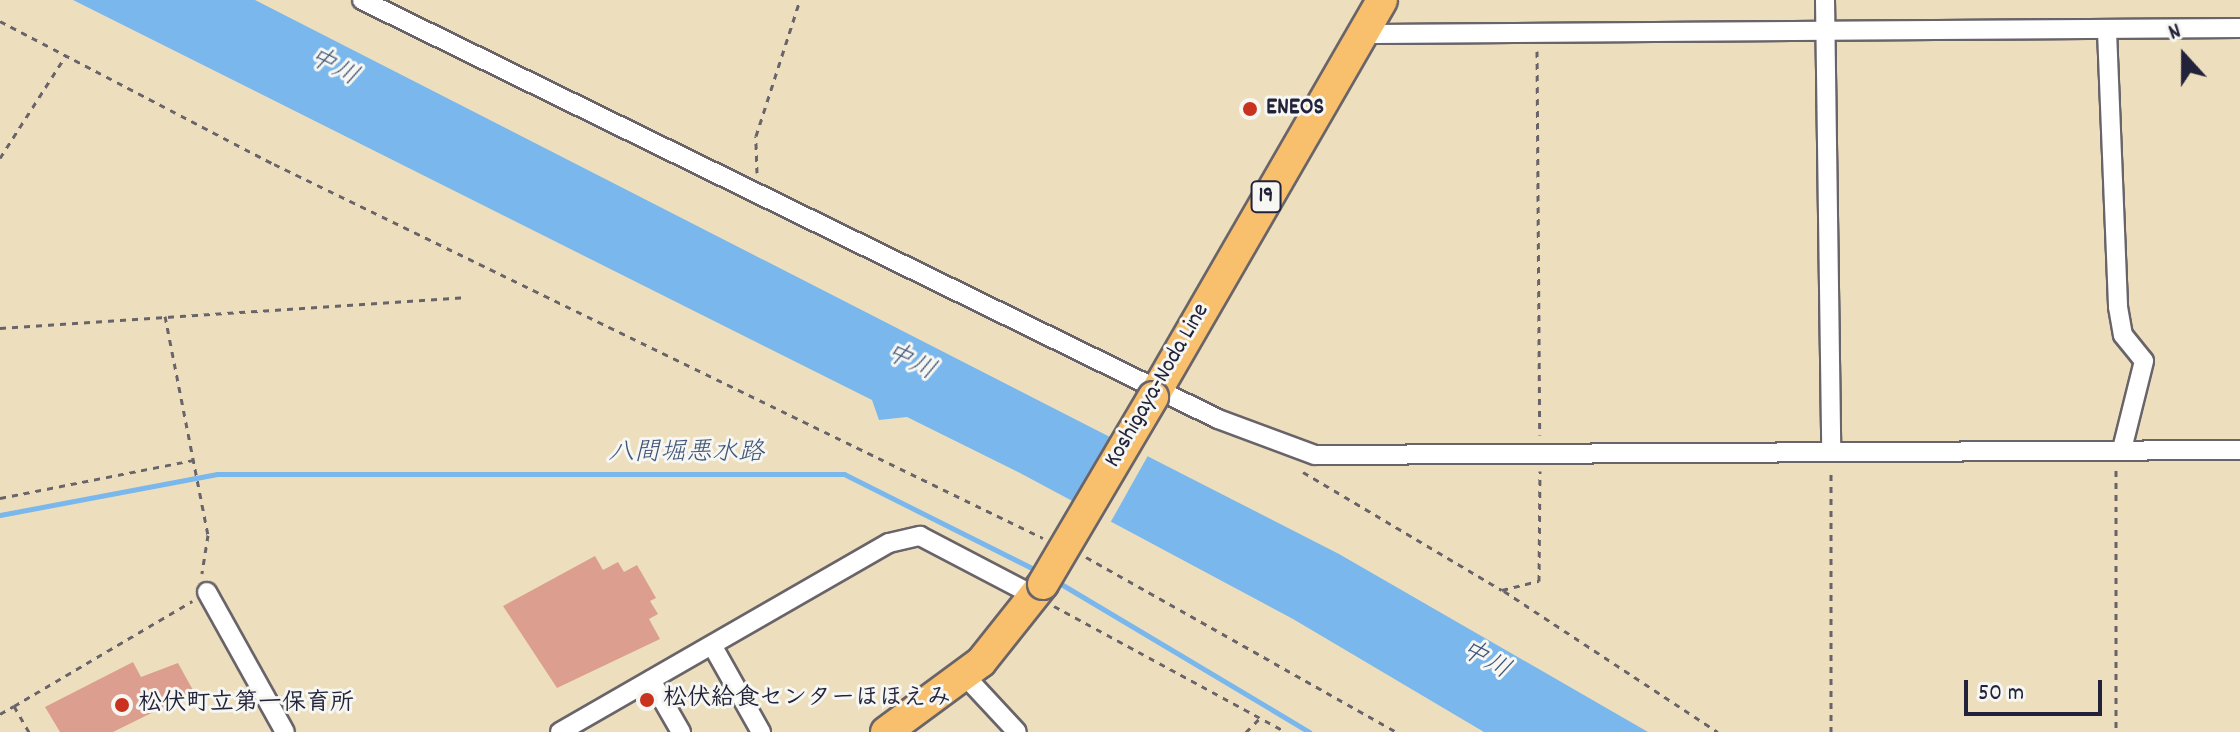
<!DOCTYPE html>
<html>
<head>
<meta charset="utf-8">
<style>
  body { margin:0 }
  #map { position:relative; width:2240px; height:732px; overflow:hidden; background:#eddfbe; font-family:Dekko,"Klee One",sans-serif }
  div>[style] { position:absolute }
  .water>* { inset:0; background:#79b7ec }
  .pier>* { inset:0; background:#eddfbe }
  .stream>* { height:5px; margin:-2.5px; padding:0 2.5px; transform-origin:2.5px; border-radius:2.5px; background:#79b7ec }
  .building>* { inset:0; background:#dc9e8e }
  .path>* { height:3px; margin-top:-1.5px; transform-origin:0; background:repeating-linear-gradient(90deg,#696469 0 6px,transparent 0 12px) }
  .roads { filter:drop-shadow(2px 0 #696469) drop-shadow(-2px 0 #696469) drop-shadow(0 2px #696469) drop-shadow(0 -2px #696469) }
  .minor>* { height:18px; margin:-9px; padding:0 9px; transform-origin:9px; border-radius:9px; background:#fff }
  .primary>* { height:30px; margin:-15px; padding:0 15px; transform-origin:15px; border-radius:15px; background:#f8bf6c }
  .bridges { filter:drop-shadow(2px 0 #696469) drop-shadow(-2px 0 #696469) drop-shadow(0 2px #696469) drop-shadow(0 -2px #696469) }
  .primary-bridge>* { height:30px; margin:-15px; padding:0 15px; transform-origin:15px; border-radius:15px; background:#f8bf6c }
  .dots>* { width:22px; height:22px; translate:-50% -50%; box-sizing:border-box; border:4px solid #f6f6f2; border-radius:50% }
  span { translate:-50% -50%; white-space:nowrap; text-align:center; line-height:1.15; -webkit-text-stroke:6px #f6f6f2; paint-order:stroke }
  .shield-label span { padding:2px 6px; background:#f6f6f2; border:2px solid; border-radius:6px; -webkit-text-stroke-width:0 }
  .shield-label { font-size:22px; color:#22223b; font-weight:700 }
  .poi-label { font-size:24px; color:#22223b; font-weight:700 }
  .left { translate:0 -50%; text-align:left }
  .street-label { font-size:24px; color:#22223b }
  .water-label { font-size:26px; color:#405679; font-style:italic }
  .north { position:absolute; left:2144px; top:16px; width:80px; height:80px; -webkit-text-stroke:6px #f6f6f2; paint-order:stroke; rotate:339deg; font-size:22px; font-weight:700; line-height:32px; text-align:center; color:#22223b }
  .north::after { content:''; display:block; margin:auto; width:28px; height:36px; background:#22223b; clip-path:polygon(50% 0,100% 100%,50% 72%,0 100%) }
  .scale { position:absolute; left:1964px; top:680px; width:138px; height:36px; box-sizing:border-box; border:4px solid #22223b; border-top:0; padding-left:10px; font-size:24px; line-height:28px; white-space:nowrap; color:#22223b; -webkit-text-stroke:6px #f6f6f2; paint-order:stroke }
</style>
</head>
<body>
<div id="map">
  <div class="water">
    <div style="clip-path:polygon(73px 0,255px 0,1339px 554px,1648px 732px,1484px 732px,1293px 619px,1020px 473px,907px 417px,879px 420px,872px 400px)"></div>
  </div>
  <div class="pier">
    <div style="clip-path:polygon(1118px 436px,1150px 452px,1109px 525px,1077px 508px)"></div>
  </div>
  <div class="stream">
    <div style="left:0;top:515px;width:221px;rotate:-10.7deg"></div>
    <div style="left:217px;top:474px;width:627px"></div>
    <div style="left:844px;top:474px;width:219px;rotate:26.6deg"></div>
    <div style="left:1056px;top:581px;width:295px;rotate:30.8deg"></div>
  </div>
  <div class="building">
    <div style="clip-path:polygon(595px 556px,603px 570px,618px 562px,624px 572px,637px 565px,656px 598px,650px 601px,658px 614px,649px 619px,660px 639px,557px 688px,503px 606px)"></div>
    <div style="clip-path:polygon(133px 662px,141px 677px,178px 663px,194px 692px,113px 732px,60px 732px,45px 707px)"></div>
  </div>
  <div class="path">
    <div style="left:0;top:21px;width:309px;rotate:27.6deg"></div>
    <div style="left:274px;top:164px;width:855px;rotate:25.94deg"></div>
    <div style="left:1537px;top:51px;width:384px;rotate:89.6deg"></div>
    <div style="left:0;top:158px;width:122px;rotate:-57.3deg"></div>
    <div style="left:757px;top:173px;width:37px;rotate:-92deg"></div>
    <div style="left:756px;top:136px;width:143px;rotate:-72.1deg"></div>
    <div style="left:165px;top:316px;width:223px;rotate:78.9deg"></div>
    <div style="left:208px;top:535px;width:39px;rotate:99deg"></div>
    <div style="left:0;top:328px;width:465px;rotate:-3.8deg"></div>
    <div style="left:2116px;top:470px;width:262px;rotate:90deg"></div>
    <div style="left:1303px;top:472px;width:231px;rotate:30.7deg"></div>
    <div style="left:1502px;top:590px;width:38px;rotate:-14deg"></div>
    <div style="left:1539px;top:581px;width:110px;rotate:-89.5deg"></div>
    <div style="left:0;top:498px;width:198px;rotate:-11.1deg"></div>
    <div style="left:1086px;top:557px;width:357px;rotate:29.4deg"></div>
    <div style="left:1504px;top:591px;width:256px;rotate:33.4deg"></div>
    <div style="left:1054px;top:606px;width:264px;rotate:28.5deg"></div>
    <div style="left:0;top:714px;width:16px;rotate:-30deg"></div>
    <div style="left:29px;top:732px;width:30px;rotate:-120deg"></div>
    <div style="left:14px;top:706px;width:207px;rotate:-30.5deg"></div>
    <div style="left:1246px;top:732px;width:21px;rotate:-45deg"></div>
    <div style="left:1831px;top:732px;width:260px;rotate:-90deg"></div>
  </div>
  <div class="roads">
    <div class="minor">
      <div style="left:362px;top:0;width:953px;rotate:26.08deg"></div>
      <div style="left:1218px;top:419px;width:103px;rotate:20.4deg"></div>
      <div style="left:1315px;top:455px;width:925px;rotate:-0.31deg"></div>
      <div style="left:1825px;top:0;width:452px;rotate:89.2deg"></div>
      <div style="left:1363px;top:27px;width:15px;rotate:28deg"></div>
      <div style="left:1376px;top:34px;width:864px;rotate:-0.4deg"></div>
      <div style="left:2107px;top:31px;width:276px;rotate:87.7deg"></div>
      <div style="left:2118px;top:307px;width:28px;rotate:80deg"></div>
      <div style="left:2123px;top:335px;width:33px;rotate:51deg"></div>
      <div style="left:2144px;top:361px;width:91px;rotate:104deg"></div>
      <div style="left:207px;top:592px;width:160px;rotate:60.9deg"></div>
      <div style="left:712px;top:645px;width:100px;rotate:60.6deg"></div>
      <div style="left:965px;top:676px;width:76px;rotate:47.1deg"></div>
      <div style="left:651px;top:680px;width:60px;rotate:60deg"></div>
      <div style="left:560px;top:732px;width:379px;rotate:-29.9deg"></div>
      <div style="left:889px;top:543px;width:32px;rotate:-13deg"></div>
      <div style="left:920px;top:536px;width:130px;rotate:27.6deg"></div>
    </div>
    <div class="primary">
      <div style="left:1153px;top:397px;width:458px;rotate:-60deg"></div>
      <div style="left:886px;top:732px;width:118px;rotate:-36.4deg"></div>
      <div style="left:981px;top:662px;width:100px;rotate:-51.5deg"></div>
    </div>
  </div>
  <div class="bridges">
    <div class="primary-bridge">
      <div style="left:1043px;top:584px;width:217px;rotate:-59.5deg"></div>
    </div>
  </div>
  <div class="dots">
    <div style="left:1250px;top:109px;background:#c8321e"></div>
    <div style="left:647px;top:700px;background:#c8321e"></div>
    <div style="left:122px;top:705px;background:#c8321e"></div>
  </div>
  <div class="shield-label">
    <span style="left:1266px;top:197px">19</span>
  </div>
  <div class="poi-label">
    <span class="left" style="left:1266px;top:109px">ENEOS</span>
    <span class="left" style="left:663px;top:700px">松伏給食センターほほえみ</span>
    <span class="left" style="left:138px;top:705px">松伏町立第一保育所</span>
  </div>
  <div class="street-label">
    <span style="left:1158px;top:386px;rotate:-60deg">Koshigaya-Noda Line</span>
  </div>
  <div class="water-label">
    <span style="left:333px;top:68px;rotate:28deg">中川</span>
    <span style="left:910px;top:363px;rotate:26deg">中川</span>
    <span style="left:686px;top:454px">八間堀悪水路</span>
    <span style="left:1485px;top:661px;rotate:29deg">中川</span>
  </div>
  <div class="north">N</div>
  <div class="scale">50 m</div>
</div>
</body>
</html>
